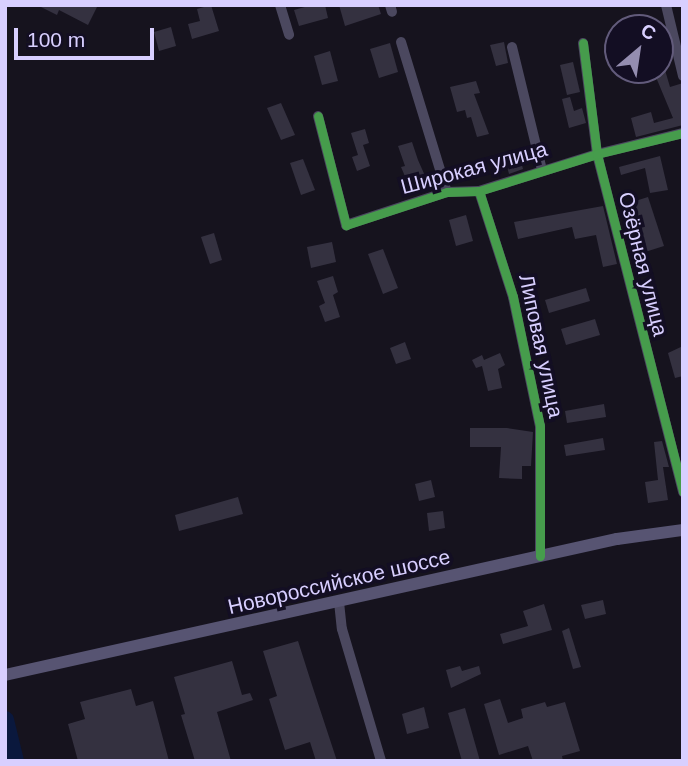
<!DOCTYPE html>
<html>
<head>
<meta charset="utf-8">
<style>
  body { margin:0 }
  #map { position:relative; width:688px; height:766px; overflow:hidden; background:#16131e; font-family:Arial,sans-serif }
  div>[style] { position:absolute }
  .river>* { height:18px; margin:-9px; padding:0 9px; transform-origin:9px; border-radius:9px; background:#0a183d }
  .building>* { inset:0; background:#343140 }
  .street>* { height:10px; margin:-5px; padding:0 5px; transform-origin:5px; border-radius:5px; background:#4b485f }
  .secondary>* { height:12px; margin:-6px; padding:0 6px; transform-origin:6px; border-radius:6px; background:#575472 }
  .cycleway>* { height:9px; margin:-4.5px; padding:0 4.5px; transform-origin:4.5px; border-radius:4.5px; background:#469c4c }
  span { translate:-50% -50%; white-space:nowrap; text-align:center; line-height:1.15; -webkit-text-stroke:7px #130e23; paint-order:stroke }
  .street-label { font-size:21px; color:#d8cfff }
  .frame { position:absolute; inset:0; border:7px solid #d8cfff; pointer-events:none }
  .north { position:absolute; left:604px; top:14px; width:70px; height:70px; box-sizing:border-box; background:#130e23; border:2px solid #625b7b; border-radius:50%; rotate:29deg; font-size:19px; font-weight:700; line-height:28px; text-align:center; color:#d8cfff }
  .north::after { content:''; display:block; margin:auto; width:24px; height:32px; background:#948db0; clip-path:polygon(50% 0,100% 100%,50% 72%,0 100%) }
  .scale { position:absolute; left:14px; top:28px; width:140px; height:32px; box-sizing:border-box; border:4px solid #d8cfff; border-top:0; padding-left:9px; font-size:21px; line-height:24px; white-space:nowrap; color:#d8cfff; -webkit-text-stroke:5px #130e23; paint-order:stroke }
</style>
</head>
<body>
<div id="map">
  <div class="river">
    <div style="left:5px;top:720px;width:42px;rotate:76.3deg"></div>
  </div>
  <div class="building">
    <div style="clip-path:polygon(37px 5px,98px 5px,88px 25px,59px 10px,57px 15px)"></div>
    <div style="clip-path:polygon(211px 5px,219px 31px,192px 39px,188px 24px,200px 21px,197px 9px)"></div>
    <div style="clip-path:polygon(312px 5px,325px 5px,328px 18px,299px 26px,294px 10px)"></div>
    <div style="clip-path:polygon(339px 5px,378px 5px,381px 14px,345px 26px)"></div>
    <div style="clip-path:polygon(171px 27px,176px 46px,159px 51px,154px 32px)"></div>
    <div style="clip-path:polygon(504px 42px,508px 63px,496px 66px,490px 45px)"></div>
    <div style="clip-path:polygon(390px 43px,398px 72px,379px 78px,370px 49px)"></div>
    <div style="clip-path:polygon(330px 51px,338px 81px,322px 85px,314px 56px)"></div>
    <div style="clip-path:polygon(573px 62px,580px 92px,567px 95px,560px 65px)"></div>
    <div style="clip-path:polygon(653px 70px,665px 70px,670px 87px,683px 83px,683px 125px,636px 137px,631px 118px,651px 112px,654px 123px,673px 118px)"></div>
    <div style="clip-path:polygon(476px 81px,480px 93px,474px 94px,489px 134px,477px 137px,471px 117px,467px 118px,465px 110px,457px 112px,450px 87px)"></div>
    <div style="clip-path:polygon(570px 97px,574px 111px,582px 108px,586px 123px,569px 128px,562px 99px)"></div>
    <div style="clip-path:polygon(281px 103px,295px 135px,281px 140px,267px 108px)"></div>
    <div style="clip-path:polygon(365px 129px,369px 143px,363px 145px,370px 166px,357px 171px,352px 157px,358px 155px,351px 133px)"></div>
    <div style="clip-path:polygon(412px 142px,418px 160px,430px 187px,420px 189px,416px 180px,407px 181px,401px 167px,405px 166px,398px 146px)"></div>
    <div style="clip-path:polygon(518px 151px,523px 169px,509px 174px,504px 155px)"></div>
    <div style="clip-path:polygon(660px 156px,668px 190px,650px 193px,645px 168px,621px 175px,619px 167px)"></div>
    <div style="clip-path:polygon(303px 159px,315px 190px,301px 195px,290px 163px)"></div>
    <div style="clip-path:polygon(648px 197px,664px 246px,645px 252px,632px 202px)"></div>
    <div style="clip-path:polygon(603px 206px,617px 264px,603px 267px,596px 235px,575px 239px,572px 227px,518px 239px,514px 222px)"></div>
    <div style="clip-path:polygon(466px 215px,473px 241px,456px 246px,449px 220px)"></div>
    <div style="clip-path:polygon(214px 233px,222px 260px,210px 264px,201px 237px)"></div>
    <div style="clip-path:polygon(332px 242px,336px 262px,311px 268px,307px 247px)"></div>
    <div style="clip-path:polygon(383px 249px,398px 288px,383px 294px,368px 254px)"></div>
    <div style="clip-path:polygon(333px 276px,338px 292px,333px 295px,340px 317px,325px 322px,319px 306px,325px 303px,317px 281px)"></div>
    <div style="clip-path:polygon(586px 288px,590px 301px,549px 313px,545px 300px)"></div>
    <div style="clip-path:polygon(595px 319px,600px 335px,566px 345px,561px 329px)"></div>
    <div style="clip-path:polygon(405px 342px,411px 359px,396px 364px,390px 348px)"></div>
    <div style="clip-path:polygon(683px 346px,683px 376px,675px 378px,668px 353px)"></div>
    <div style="clip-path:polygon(500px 353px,505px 365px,498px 369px,502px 388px,488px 391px,482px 366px,476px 368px,472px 360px,482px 355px,484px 360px)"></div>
    <div style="clip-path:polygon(604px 404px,606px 417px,567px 423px,565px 411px)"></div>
    <div style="clip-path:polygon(470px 428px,507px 428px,533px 432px,531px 466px,522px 466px,522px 479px,499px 478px,501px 447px,470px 447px)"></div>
    <div style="clip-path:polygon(603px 438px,605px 450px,566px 456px,564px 445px)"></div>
    <div style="clip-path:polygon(662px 441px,669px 467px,663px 467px,668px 500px,648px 503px,645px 482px,658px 480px,654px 442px)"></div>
    <div style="clip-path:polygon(431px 480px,435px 497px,419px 501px,415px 484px)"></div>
    <div style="clip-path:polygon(238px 497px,243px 514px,179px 531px,175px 515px)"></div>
    <div style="clip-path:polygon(443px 511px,445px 528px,429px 531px,427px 513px)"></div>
    <div style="clip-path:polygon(603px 600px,606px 614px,585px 619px,581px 605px)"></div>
    <div style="clip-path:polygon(544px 604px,552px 630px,503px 644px,500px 634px,528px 626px,523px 611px)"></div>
    <div style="clip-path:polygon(569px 628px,581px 667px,573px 669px,562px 631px)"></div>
    <div style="clip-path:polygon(298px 641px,312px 685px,337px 761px,316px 761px,310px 742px,285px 750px,269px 699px,277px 696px,263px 651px)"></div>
    <div style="clip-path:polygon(232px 661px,242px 695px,250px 693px,253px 700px,217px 712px,231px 761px,195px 761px,181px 715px,185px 714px,174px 677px)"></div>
    <div style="clip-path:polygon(460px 666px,462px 671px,479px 666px,481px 674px,451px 688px,446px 670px)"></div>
    <div style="clip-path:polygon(131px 689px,136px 706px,153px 701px,169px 761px,78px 761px,68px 724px,85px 719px,80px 702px)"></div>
    <div style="clip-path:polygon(500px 699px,508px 723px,523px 718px,521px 709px,545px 702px,547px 707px,565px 702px,580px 751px,562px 756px,563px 761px,533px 761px,528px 746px,499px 755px,484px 704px)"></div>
    <div style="clip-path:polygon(424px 707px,429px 728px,407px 734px,402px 714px)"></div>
    <div style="clip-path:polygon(465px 708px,480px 761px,462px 761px,448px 713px)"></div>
  </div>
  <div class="street">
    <div style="left:280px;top:5px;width:31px;rotate:73deg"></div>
    <div style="left:390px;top:5px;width:7px;rotate:74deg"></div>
    <div style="left:666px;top:5px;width:73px;rotate:76.5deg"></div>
    <div style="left:401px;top:42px;width:157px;rotate:73deg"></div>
    <div style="left:583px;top:43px;width:112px;rotate:82.8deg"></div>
    <div style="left:597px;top:154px;width:349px;rotate:75.7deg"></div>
    <div style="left:512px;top:47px;width:127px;rotate:76.3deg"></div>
    <div style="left:318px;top:116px;width:113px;rotate:75.6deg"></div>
    <div style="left:346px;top:225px;width:106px;rotate:-18.1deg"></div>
    <div style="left:447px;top:192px;width:32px;rotate:-2deg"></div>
    <div style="left:479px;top:191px;width:124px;rotate:-17.4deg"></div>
    <div style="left:597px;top:154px;width:89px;rotate:-13.7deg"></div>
    <div style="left:479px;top:191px;width:111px;rotate:72.2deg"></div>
    <div style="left:513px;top:297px;width:132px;rotate:78.2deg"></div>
    <div style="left:540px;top:426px;width:130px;rotate:90deg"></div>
    <div style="left:339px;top:602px;width:27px;rotate:84deg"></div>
    <div style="left:342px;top:629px;width:138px;rotate:73.5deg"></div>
  </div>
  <div class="secondary">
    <div style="left:5px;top:675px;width:627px;rotate:-12.53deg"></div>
    <div style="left:617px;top:539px;width:67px;rotate:-7.8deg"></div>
  </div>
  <div class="cycleway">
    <div style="left:583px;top:43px;width:112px;rotate:82.8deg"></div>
    <div style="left:597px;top:154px;width:349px;rotate:75.7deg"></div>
    <div style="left:318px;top:116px;width:113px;rotate:75.6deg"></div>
    <div style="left:346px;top:225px;width:106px;rotate:-18.1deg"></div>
    <div style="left:447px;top:192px;width:32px;rotate:-2deg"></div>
    <div style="left:479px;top:191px;width:124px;rotate:-17.4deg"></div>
    <div style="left:597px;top:154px;width:89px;rotate:-13.7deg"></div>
    <div style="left:479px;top:191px;width:111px;rotate:72.2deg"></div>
    <div style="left:513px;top:297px;width:132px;rotate:78.2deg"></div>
    <div style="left:540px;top:426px;width:130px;rotate:90deg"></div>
  </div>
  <div class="street-label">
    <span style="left:474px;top:168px;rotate:-15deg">Широкая улица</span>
    <span style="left:643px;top:264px;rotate:76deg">Озёрная улица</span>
    <span style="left:541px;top:346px;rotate:78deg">Липовая улица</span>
    <span style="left:339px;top:582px;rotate:-13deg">Новороссийское шоссе</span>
  </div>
  <div class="frame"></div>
  <div class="north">С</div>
  <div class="scale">100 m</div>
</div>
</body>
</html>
